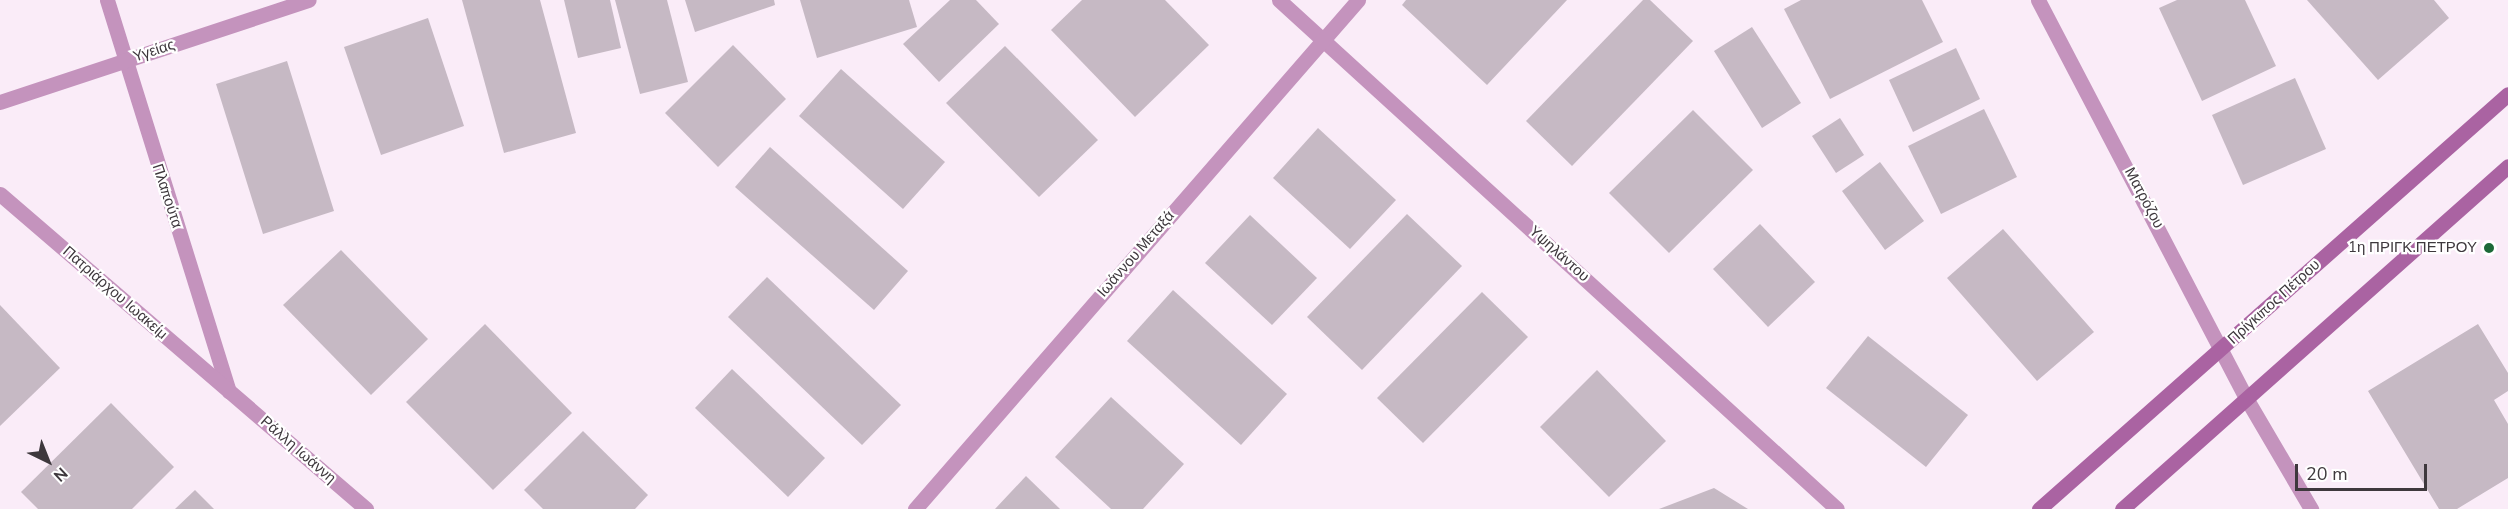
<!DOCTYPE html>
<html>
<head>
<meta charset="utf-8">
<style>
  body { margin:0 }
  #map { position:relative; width:2508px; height:509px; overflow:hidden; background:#faecf8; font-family:"Nunito Sans",sans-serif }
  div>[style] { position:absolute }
  .building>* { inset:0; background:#c6b9c4 }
  .minor>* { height:15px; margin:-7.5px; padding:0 7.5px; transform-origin:7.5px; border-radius:7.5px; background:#c493bd }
  .tertiary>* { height:15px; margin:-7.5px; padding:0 7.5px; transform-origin:7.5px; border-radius:7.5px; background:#c493bd }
  .secondary>* { height:15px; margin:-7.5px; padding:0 7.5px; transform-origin:7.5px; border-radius:7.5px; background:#aa63a2 }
  .dots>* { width:16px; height:16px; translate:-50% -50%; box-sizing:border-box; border:3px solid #fff; border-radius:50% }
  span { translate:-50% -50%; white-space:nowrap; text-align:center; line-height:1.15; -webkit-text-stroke:4.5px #fff; paint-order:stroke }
  .street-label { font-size:15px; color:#3e383d }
  .poi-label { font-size:15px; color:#3e383d }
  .right { translate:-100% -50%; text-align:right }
  .north { position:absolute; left:18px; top:431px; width:60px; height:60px; -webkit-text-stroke:4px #fff; paint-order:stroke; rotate:137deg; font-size:16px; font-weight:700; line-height:24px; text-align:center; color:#3e383d }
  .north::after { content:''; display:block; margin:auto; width:21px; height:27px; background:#3e383d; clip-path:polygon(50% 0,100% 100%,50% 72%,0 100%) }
  .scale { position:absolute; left:2295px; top:464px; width:132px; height:27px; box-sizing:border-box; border:3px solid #3e383d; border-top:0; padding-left:8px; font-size:18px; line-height:21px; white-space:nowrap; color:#3e383d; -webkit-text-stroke:4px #fff; paint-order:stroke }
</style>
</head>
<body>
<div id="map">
  <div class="building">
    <div style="clip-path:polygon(462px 0,540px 0,576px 133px,504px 153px)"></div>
    <div style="clip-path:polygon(564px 0,610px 0,621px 48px,578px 58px)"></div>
    <div style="clip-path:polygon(615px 0,667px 0,688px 82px,640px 94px)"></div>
    <div style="clip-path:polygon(685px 0,774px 0,775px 5px,695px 32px)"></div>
    <div style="clip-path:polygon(800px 0,909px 0,917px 27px,817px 58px)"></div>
    <div style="clip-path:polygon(950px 0,976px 0,999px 24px,939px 82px,903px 44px)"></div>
    <div style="clip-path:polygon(1082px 0,1165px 0,1209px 45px,1135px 117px,1051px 30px)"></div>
    <div style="clip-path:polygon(1406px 0,1567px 0,1487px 85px,1402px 5px)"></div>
    <div style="clip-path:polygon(1643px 0,1650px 0,1693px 41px,1572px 166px,1526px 121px)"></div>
    <div style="clip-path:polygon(1801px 0,1922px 0,1943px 42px,1830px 99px,1784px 9px)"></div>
    <div style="clip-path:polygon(2177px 0,2245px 0,2276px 66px,2202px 101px,2159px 8px)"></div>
    <div style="clip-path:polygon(2307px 0,2434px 0,2449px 18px,2378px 80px)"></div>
    <div style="clip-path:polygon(428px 18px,464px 126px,381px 155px,344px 47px)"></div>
    <div style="clip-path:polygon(1752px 27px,1801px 103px,1762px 128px,1714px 51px)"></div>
    <div style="clip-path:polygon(733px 45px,786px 99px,718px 167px,665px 113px)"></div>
    <div style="clip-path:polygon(1005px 46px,1098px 140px,1039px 197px,946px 103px)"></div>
    <div style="clip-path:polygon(1956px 48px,1980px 99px,1913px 132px,1889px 80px)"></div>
    <div style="clip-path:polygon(287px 61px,334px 211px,263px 234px,216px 84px)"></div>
    <div style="clip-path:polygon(841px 69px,945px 162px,903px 209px,799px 116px)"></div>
    <div style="clip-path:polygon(2295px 78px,2326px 149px,2243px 185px,2212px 115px)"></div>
    <div style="clip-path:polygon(1984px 109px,2017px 177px,1941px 214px,1908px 146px)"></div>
    <div style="clip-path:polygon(1693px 110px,1753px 170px,1669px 253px,1609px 193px)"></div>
    <div style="clip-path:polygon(1840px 118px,1864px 155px,1836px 173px,1812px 136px)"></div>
    <div style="clip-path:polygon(1318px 128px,1396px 200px,1350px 249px,1273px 178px)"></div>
    <div style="clip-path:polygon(770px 147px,908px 271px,874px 310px,735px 187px)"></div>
    <div style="clip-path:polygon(1880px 162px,1924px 221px,1885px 250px,1842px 191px)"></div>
    <div style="clip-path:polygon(1407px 214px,1462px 266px,1362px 370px,1307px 317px)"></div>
    <div style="clip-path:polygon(1250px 215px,1317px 278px,1272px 325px,1205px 263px)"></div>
    <div style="clip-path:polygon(1760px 224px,1815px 282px,1768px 327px,1713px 269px)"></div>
    <div style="clip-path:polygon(2003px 229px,2094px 332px,2037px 381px,1947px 278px)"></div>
    <div style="clip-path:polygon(341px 250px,428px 339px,371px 395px,283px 305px)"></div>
    <div style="clip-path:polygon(767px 277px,901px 405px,862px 445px,728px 317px)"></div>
    <div style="clip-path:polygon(1173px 290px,1287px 394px,1241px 445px,1127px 341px)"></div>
    <div style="clip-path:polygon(1482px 292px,1528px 337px,1423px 443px,1377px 398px)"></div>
    <div style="clip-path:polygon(0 305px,60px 368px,0 426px)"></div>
    <div style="clip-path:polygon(485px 324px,572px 413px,493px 490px,406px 402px)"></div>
    <div style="clip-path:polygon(2478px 324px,2508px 373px,2508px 391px,2494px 400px,2508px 424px,2508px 478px,2457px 509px,2439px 509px,2368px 391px)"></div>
    <div style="clip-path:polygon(1868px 336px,1968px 415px,1926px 467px,1826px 388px)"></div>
    <div style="clip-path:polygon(732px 369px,825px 458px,788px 497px,695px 408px)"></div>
    <div style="clip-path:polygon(1597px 370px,1666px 441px,1609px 497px,1540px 427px)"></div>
    <div style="clip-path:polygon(1111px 397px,1184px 464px,1143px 509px,1111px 509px,1055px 457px)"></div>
    <div style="clip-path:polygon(111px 403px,174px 467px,132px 509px,38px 509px,21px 492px)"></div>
    <div style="clip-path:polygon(583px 431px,648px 495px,635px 509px,543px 509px,524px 490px)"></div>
    <div style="clip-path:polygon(1026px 476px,1060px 509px,995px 509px)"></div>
    <div style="clip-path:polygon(1714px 488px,1748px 509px,1659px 509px)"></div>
    <div style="clip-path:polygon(195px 490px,214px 509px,175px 509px)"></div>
  </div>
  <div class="minor">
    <div style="left:107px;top:0;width:410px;rotate:72.7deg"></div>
    <div style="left:1279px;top:0;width:755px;rotate:42.37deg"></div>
    <div style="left:0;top:102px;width:325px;rotate:-18.3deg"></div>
    <div style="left:0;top:194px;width:483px;rotate:40.7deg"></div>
    <div style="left:2246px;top:398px;width:129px;rotate:59.6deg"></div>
    <div style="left:915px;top:509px;width:675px;rotate:-48.97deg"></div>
  </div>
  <div class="tertiary">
    <div style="left:2038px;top:0;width:449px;rotate:62.4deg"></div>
  </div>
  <div class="secondary">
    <div style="left:2039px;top:509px;width:626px;rotate:-41.5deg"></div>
    <div style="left:2122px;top:509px;width:516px;rotate:-41.62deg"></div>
  </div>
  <div class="dots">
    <div style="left:2489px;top:248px;background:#1c6938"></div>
  </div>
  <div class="street-label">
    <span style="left:154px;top:51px;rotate:-18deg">Υγείας</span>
    <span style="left:167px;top:196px;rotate:72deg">Πλαπούτα</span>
    <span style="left:2144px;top:198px;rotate:62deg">Ματρόζου</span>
    <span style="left:1136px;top:254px;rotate:-49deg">Ιωάννου Μεταξά</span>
    <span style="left:1559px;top:254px;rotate:42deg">Υψηλάντου</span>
    <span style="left:115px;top:293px;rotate:41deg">Πατριάρχου Ιωακείμ</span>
    <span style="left:2274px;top:302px;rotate:-42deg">Πρίγκιπος Πέτρου</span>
    <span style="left:298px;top:450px;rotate:41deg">Ράλλη Ιωάννη</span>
  </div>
  <div class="poi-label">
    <span class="right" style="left:2477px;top:248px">1η ΠΡΙΓΚ.ΠΕΤΡΟΥ</span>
  </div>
  <div class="north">N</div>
  <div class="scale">20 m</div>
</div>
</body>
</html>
